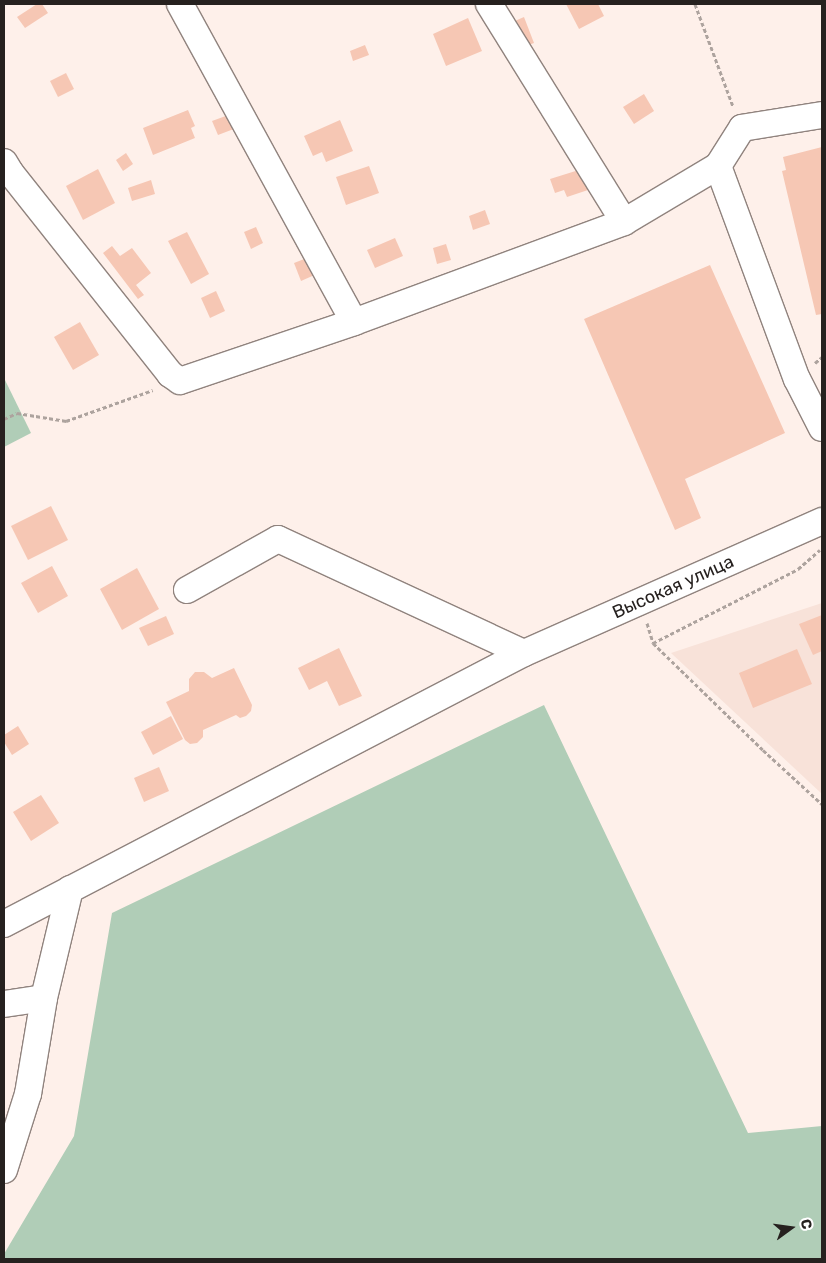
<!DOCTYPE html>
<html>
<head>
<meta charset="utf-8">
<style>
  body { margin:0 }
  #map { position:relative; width:826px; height:1263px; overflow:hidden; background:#fef0ea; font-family:Rubik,sans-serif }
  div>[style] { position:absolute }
  .built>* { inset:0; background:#f8e2d9 }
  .green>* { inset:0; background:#b0cdb7 }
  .building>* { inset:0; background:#f6c7b4 }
  .path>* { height:3px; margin-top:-1.5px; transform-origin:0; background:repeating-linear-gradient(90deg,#ada39e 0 4px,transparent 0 6.5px) }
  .roads { filter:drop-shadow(1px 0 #90837e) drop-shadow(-1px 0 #90837e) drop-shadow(0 1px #90837e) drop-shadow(0 -1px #90837e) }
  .minor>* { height:26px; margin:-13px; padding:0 13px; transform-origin:13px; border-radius:13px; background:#fff }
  span { translate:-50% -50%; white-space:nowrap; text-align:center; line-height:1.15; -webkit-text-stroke:4px #fff; paint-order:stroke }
  .street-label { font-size:18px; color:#26211f }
  .frame { position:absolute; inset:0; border:5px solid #26211f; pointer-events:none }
  .north { position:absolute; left:766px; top:1203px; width:50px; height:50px; -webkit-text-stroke:4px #fff; paint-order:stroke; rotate:76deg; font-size:14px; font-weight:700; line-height:20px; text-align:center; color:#26211f }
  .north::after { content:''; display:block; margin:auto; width:18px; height:22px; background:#26211f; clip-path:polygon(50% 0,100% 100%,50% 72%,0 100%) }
</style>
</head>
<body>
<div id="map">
  <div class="built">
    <div style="clip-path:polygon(822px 603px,822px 794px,671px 653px)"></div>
  </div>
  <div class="green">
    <div style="clip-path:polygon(4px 378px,31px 433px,4px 447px)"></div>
    <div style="clip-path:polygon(544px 705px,748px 1133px,822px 1126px,822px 1259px,4px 1259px,4px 1254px,74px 1136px,112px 913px)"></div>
  </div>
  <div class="building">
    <div style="clip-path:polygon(37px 4px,42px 4px,48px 13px,25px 28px,17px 17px)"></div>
    <div style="clip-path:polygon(566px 4px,598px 4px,604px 16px,579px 29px)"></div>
    <div style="clip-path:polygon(524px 17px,534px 43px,517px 49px,508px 24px)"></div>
    <div style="clip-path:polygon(468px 18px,482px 51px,446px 66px,433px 34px)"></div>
    <div style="clip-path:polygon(365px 45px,369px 55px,353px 61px,350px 51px)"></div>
    <div style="clip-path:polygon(66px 73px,74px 89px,58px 97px,50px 81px)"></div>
    <div style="clip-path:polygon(644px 94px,654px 111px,634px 124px,623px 107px)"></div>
    <div style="clip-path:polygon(188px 110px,195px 126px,191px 128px,195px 138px,153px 155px,143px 128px)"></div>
    <div style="clip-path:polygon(234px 113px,239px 127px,218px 135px,212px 121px)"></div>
    <div style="clip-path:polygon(340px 120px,353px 151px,326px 162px,322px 152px,313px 156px,304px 136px)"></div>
    <div style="clip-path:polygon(822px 147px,822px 314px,816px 315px,782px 171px,786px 170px,783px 157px)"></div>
    <div style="clip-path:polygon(126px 153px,133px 164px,123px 171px,116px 160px)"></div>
    <div style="clip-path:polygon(369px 166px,379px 193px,346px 205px,336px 177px)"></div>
    <div style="clip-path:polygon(98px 169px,115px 203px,83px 220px,66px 186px)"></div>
    <div style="clip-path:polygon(582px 169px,588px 190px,567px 197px,564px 190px,555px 193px,550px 179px)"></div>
    <div style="clip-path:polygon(151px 180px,155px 194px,132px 201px,128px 188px)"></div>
    <div style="clip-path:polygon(485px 210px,490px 224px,473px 230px,469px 216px)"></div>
    <div style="clip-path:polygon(256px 227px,263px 243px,251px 249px,244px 232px)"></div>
    <div style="clip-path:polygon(187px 232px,209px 274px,191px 284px,168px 241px)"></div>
    <div style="clip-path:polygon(395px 238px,403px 256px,375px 268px,367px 250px)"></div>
    <div style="clip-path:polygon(446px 244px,451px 260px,437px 264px,433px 248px)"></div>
    <div style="clip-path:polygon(112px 246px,120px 256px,132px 248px,151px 273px,136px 285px,144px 295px,138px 299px,103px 253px)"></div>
    <div style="clip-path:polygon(312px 256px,319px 273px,301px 281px,294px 263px)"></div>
    <div style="clip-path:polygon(710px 265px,785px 433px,685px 479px,701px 518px,675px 530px,584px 319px)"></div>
    <div style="clip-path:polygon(216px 291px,225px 311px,210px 318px,201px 298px)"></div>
    <div style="clip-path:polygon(80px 322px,99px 355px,73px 370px,54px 337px)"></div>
    <div style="clip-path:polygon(51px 506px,68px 540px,28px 560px,11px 526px)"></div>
    <div style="clip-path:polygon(52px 566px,68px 596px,38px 613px,21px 583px)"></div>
    <div style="clip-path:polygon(137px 568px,159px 609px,122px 630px,100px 589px)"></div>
    <div style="clip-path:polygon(822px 615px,822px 651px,813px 655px,799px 624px)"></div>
    <div style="clip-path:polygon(166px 616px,174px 634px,148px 646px,139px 628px)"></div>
    <div style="clip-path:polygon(339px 648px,362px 696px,339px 706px,327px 681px,309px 690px,298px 668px)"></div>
    <div style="clip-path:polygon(797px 649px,812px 684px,753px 708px,739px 673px)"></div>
    <div style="clip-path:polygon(234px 668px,252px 705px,251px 711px,246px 716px,240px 718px,236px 715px,203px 730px,203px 737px,197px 743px,190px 744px,185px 740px,166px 702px,189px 691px,189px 679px,195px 672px,204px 672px,212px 678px)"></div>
    <div style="clip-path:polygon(171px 716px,183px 739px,153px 755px,141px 732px)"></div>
    <div style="clip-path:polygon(18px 726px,29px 744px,12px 755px,4px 742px,4px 735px)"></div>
    <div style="clip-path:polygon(159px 767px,169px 791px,144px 802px,134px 778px)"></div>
    <div style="clip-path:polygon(41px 795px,59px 823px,31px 841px,13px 812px)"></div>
  </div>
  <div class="path">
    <div style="left:695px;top:4px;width:109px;rotate:69.6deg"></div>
    <div style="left:815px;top:363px;width:9px;rotate:-41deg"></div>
    <div style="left:4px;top:419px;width:14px;rotate:-25deg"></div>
    <div style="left:17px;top:413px;width:50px;rotate:9.3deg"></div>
    <div style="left:66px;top:421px;width:92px;rotate:-19.6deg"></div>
    <div style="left:647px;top:623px;width:21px;rotate:73deg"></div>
    <div style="left:653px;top:643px;width:153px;rotate:44.2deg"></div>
    <div style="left:763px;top:750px;width:80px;rotate:42.5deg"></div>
    <div style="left:653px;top:643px;width:163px;rotate:-27deg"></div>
    <div style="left:798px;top:569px;width:29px;rotate:-41deg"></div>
  </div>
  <div class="roads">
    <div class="minor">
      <div style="left:180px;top:4px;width:362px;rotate:61.3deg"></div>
      <div style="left:489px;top:4px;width:256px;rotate:58.2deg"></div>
      <div style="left:624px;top:222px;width:109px;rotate:-30.8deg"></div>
      <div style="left:822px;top:115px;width:81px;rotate:170.8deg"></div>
      <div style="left:742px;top:128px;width:45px;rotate:122.3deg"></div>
      <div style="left:718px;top:166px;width:227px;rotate:69.7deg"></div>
      <div style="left:797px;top:379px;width:55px;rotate:63deg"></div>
      <div style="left:4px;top:162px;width:12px;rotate:59deg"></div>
      <div style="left:10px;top:172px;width:258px;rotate:51.6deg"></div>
      <div style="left:170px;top:374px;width:12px;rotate:35deg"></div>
      <div style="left:180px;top:381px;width:184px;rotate:-18.7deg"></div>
      <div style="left:354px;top:322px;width:288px;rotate:-20.3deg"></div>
      <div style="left:187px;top:590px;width:104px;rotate:-29.3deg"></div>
      <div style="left:278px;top:539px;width:271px;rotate:24.9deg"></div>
      <div style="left:4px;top:924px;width:586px;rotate:-27.53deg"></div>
      <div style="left:524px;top:653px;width:326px;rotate:-23.9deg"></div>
      <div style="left:4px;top:1004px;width:40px;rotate:-8.5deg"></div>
      <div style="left:4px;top:1170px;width:80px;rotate:-72.5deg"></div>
      <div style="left:28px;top:1094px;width:97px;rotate:-80.5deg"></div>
      <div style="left:44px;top:998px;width:112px;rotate:-76.6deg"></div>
    </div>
  </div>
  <div class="street-label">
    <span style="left:673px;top:587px;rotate:-24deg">Высокая улица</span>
  </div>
  <div class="frame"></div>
  <div class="north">С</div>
</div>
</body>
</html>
